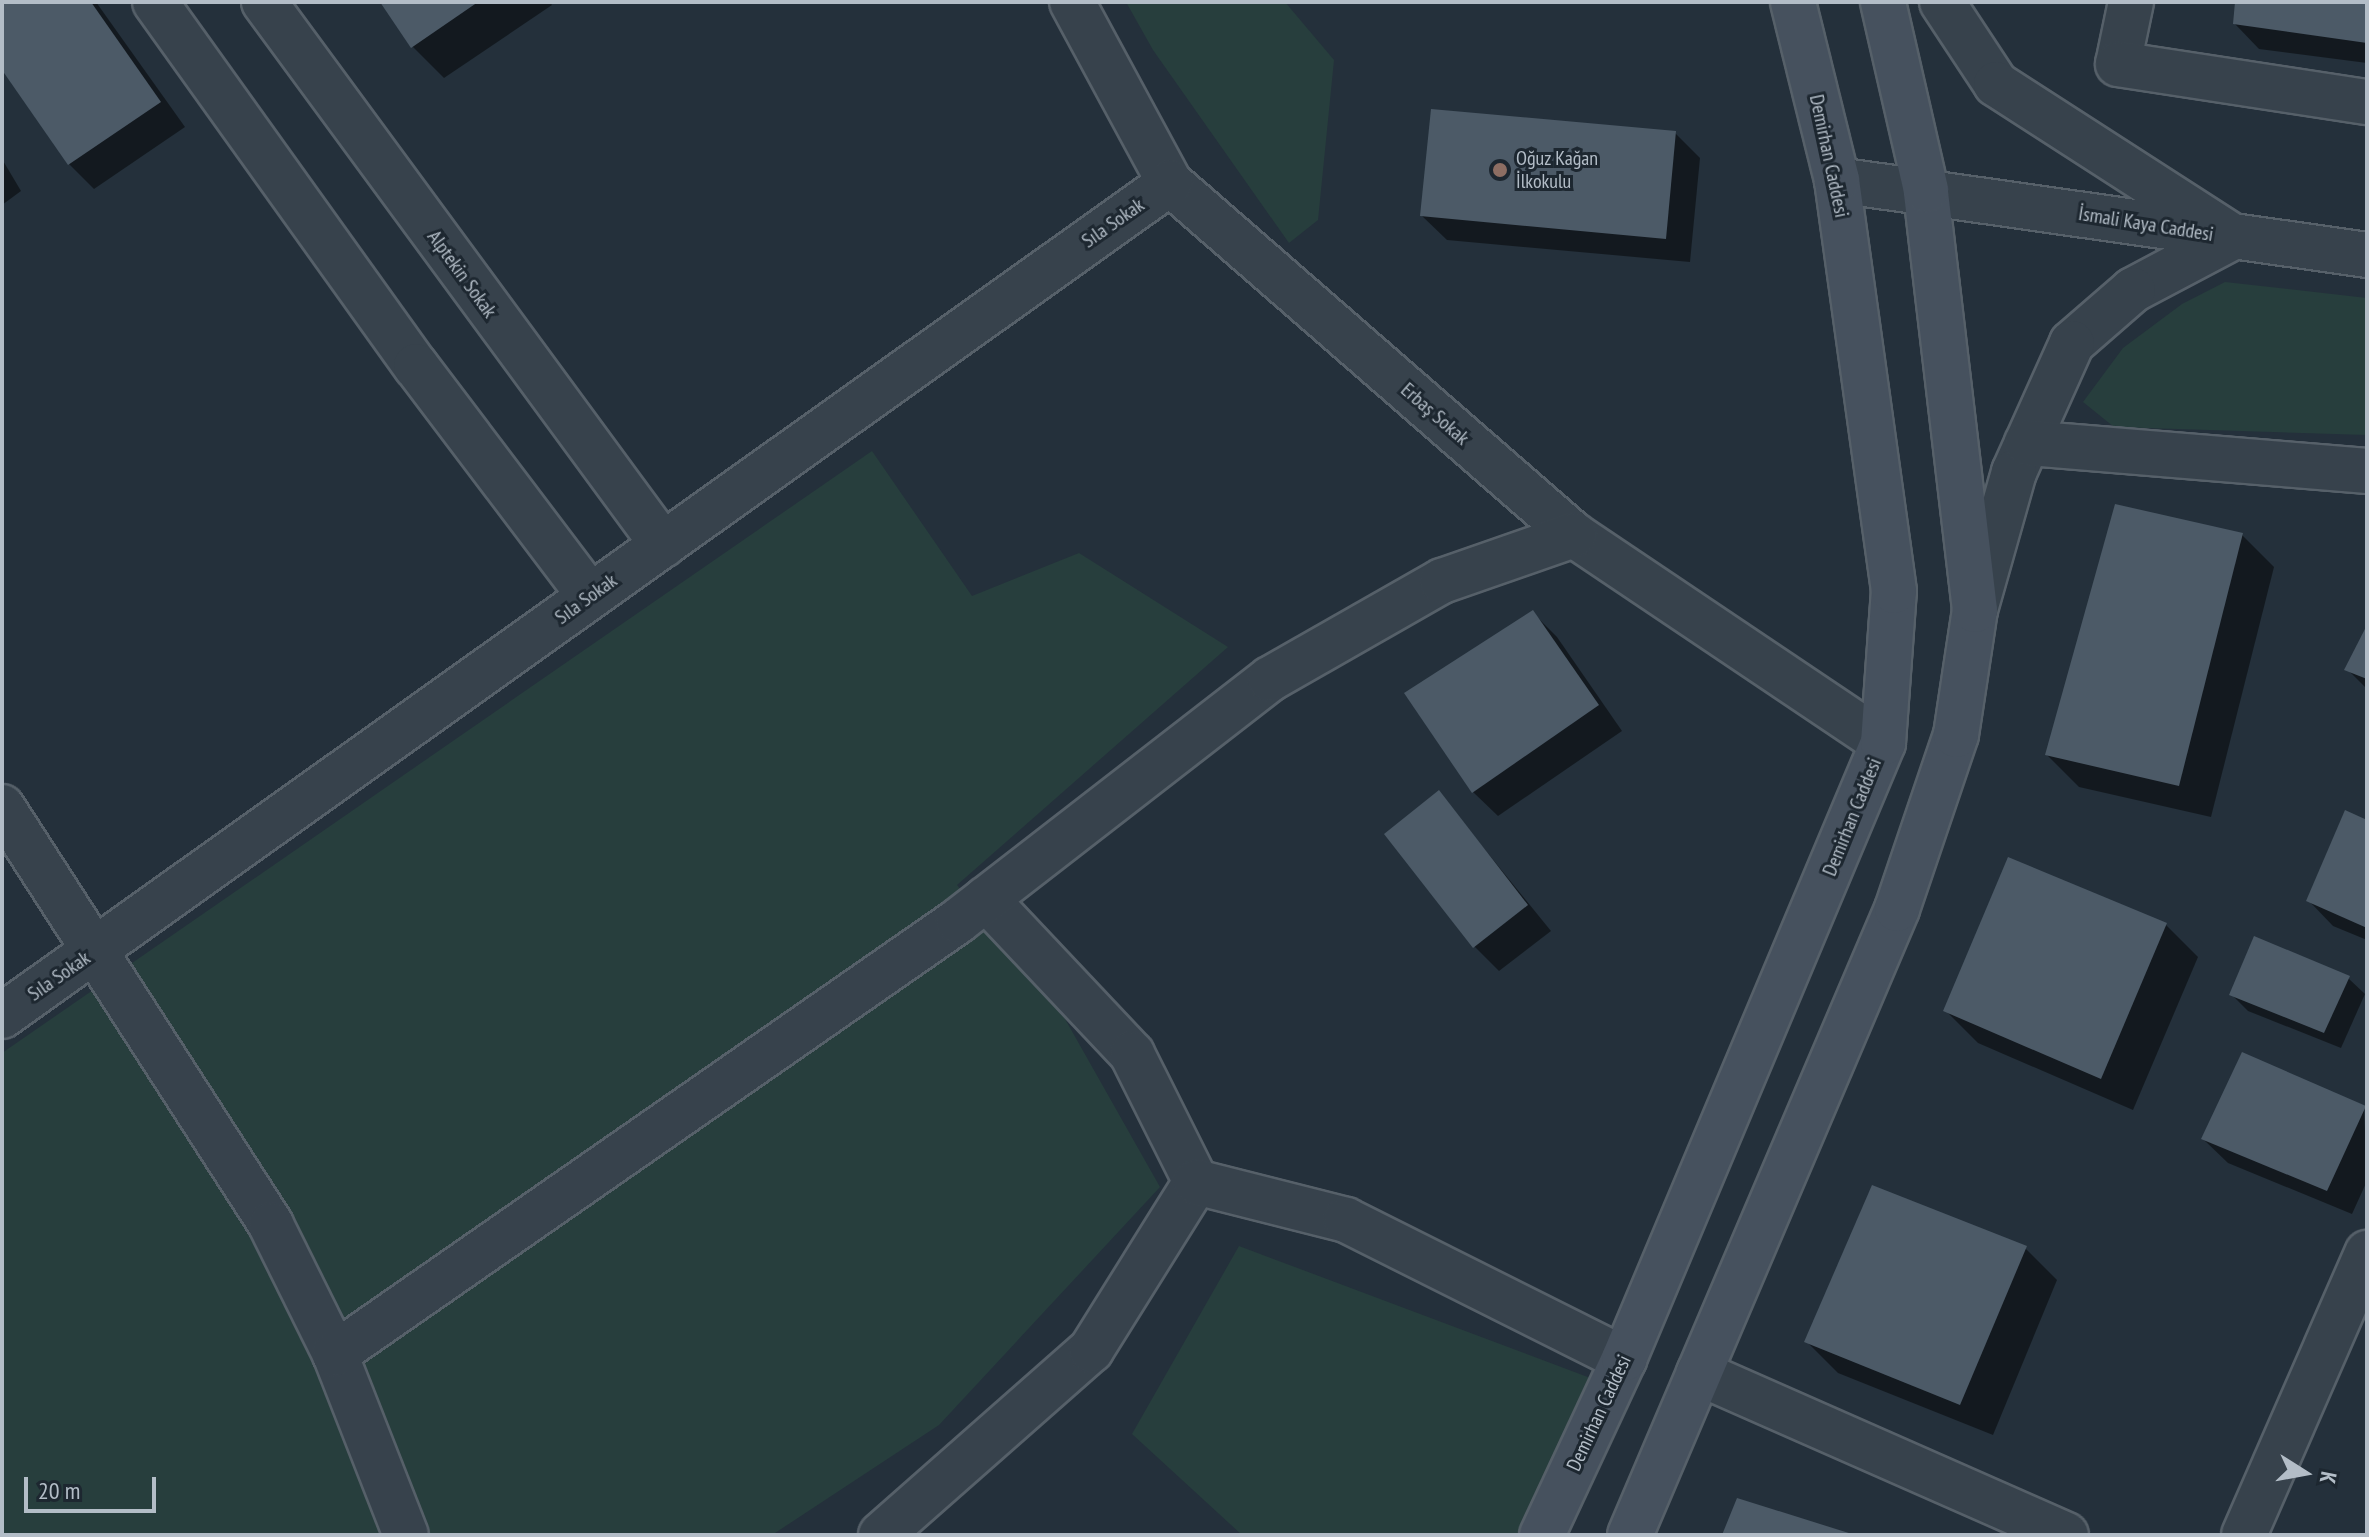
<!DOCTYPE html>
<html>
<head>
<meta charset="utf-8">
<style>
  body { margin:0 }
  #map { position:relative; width:2369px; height:1537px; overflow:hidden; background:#24303b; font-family:"PT Sans Narrow",sans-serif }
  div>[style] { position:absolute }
  .green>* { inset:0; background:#273e3d }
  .shadow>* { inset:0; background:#0007 }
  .building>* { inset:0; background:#4c5a67 }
  .roads { filter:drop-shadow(2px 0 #566069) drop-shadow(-2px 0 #566069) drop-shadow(0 2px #566069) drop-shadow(0 -2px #566069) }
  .minor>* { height:44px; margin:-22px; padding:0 22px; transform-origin:22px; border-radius:22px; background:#37424c }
  .tertiary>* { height:44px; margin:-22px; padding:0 22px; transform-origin:22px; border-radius:22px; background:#37424c }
  .secondary>* { height:44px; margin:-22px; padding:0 22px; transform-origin:22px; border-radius:22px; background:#46515e }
  .dots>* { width:22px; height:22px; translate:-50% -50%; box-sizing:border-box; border:4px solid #1d2730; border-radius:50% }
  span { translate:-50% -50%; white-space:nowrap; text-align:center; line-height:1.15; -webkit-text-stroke:6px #1d2730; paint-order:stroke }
  .street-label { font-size:20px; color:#b3bdc7 }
  .poi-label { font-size:20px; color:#b3bdc7 }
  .left { translate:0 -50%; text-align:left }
  .frame { position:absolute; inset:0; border:4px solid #b3bdc7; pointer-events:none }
  .north { position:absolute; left:2265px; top:1433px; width:80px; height:80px; -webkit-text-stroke:6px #1d2730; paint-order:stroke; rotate:101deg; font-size:22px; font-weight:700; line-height:32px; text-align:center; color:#b3bdc7 }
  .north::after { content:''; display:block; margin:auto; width:28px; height:36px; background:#b3bdc7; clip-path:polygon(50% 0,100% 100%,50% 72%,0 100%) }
  .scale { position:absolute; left:24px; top:1477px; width:132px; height:36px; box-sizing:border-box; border:4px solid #b3bdc7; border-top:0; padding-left:10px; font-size:24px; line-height:28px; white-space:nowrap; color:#b3bdc7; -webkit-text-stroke:6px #1d2730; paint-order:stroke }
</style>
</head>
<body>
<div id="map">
  <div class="green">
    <div style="clip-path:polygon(1126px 2px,1285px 2px,1334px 60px,1318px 220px,1289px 243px,1153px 50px)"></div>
    <div style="clip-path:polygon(2225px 282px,2367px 298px,2367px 435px,2114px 427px,2083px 402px,2123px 348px,2182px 304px)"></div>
    <div style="clip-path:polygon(872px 451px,972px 596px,1079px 553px,1228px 647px,957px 885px,1056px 1003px,1160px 1187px,939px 1425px,772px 1535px,2px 1535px,2px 1053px)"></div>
    <div style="clip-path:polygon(1239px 1246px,1593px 1379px,1521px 1535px,1242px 1535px,1132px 1434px)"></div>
  </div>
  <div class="shadow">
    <div style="clip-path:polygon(2px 2px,96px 2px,185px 127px,94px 189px,69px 164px,2px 66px)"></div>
    <div style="clip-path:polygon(383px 2px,550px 2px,552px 5px,444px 78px,412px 46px)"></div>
    <div style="clip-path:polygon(2237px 2px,2367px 2px,2367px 63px,2259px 49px,2235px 24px)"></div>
    <div style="clip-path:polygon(1675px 133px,1700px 158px,1690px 262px,1447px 240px,1422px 216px)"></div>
    <div style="clip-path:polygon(2px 159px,21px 191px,2px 205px)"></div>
    <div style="clip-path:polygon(2242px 535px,2274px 567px,2211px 817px,2079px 787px,2047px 755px)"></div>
    <div style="clip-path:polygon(1533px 613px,1557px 637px,1622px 731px,1498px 816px,1473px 792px)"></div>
    <div style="clip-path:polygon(2367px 629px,2367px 689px,2347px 669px)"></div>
    <div style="clip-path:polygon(1439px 793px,1551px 931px,1499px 971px,1475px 947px)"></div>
    <div style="clip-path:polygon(2367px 822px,2367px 940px,2333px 926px,2309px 901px)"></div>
    <div style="clip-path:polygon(2166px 925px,2198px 957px,2133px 1110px,1978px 1043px,1946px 1011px)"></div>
    <div style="clip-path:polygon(2348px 978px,2365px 994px,2341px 1048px,2248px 1011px,2231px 994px)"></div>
    <div style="clip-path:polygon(2364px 1107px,2367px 1181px,2352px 1214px,2228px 1163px,2203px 1139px)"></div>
    <div style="clip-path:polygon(2025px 1248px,2057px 1280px,1993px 1435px,1838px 1373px,1806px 1341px)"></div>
  </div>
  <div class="building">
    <div style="clip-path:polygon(2px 2px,91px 2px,161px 102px,68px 165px,2px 70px)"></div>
    <div style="clip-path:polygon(380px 2px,478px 2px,411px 48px)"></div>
    <div style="clip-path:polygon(2235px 2px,2367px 2px,2367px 43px,2233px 24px)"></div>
    <div style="clip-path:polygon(1431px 109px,1676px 131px,1666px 239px,1420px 216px)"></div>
    <div style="clip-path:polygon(2115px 504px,2243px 533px,2179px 786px,2045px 755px)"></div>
    <div style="clip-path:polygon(1533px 610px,1599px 705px,1472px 793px,1404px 693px)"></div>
    <div style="clip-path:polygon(2367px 625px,2367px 679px,2344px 670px)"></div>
    <div style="clip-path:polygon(1439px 790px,1528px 905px,1473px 948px,1384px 834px)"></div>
    <div style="clip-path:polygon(2345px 810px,2367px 820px,2367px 928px,2306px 901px)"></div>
    <div style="clip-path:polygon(2008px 857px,2167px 923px,2101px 1079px,1943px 1011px)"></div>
    <div style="clip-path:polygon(2254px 936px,2350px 976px,2324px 1033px,2229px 995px)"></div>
    <div style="clip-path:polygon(2242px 1052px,2366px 1106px,2327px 1191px,2201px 1139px)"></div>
    <div style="clip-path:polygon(1872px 1185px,2027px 1246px,1960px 1405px,1804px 1342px)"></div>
    <div style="clip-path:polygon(1737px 1498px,1852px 1534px,1852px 1535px,1722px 1535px)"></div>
  </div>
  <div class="roads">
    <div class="minor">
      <div style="left:155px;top:2px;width:448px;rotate:54.4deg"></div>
      <div style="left:416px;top:366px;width:288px;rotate:52.9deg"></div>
      <div style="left:264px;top:2px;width:674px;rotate:53.69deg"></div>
      <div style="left:1072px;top:2px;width:206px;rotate:61.6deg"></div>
      <div style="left:1170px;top:183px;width:536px;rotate:41.07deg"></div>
      <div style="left:1574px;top:535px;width:372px;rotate:33.9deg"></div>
      <div style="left:1942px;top:2px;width:98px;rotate:56.6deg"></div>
      <div style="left:1996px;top:84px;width:282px;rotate:32.8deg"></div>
      <div style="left:2233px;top:237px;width:113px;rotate:152.1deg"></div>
      <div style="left:2133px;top:290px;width:81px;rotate:139deg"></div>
      <div style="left:2072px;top:343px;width:141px;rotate:114.2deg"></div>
      <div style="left:2014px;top:472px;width:143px;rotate:105.8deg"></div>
      <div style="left:2131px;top:2px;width:63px;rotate:101.8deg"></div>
      <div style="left:2118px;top:64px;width:252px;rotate:8.7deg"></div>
      <div style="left:2027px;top:443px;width:341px;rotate:4.7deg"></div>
      <div style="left:2px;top:807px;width:497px;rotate:57.2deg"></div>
      <div style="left:271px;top:1225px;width:144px;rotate:63.6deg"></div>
      <div style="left:335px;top:1354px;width:194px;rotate:68.6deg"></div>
      <div style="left:986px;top:899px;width:213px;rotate:46.7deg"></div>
      <div style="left:1132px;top:1054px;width:143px;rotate:63.4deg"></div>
      <div style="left:2px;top:1016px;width:1435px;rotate:-35.5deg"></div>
      <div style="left:335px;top:1354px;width:759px;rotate:-34.8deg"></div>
      <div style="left:958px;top:921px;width:395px;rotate:-37.8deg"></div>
      <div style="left:1270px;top:679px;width:198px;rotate:-29.7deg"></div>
      <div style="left:1442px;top:581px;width:140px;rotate:-19.2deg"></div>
      <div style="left:1699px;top:1373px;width:401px;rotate:23.8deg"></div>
      <div style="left:881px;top:1535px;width:280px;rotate:-41.4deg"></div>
      <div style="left:1091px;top:1350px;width:198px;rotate:-58deg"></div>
      <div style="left:1196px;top:1182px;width:155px;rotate:14.2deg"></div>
      <div style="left:1346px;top:1220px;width:311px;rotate:26.6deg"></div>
      <div style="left:2244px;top:1535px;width:308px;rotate:-66.4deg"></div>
    </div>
    <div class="tertiary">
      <div style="left:1837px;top:180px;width:535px;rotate:8.05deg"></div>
    </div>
    <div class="secondary">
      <div style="left:1542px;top:1535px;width:194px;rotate:-65deg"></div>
      <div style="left:1624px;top:1359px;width:668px;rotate:-67.2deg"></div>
      <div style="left:1883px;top:743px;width:152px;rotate:-85.9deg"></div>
      <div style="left:1894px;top:591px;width:415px;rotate:-97.9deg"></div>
      <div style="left:1837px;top:180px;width:183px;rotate:-103.9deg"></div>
      <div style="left:1630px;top:1535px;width:681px;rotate:-66.9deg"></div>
      <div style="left:1897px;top:909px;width:184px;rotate:-71.3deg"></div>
      <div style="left:1956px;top:735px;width:126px;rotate:-81.4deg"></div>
      <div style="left:1975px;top:610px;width:423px;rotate:-96.7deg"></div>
      <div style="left:1926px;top:190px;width:193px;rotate:-102.9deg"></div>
    </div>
  </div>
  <div class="dots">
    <div style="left:1500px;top:170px;background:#8d6e63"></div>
  </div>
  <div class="street-label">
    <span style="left:1829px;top:156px;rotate:78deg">Demirhan Caddesi</span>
    <span style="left:1113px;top:223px;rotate:-35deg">Sıla Sokak</span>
    <span style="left:2146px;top:224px;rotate:9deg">İsmali Kaya Caddesi</span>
    <span style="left:462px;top:274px;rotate:54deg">Alptekin Sokak</span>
    <span style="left:1435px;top:414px;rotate:41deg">Erbaş Sokak</span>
    <span style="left:586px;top:599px;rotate:-36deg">Sıla Sokak</span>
    <span style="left:1852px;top:817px;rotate:-68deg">Demirhan Caddesi</span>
    <span style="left:59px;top:976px;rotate:-35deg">Sıla Sokak</span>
    <span style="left:1599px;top:1413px;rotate:-65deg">Demirhan Caddesi</span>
  </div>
  <div class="poi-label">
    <span class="left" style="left:1516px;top:170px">Oğuz Kağan<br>İlkokulu</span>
  </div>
  <div class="frame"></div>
  <div class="north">K</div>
  <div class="scale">20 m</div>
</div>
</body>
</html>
